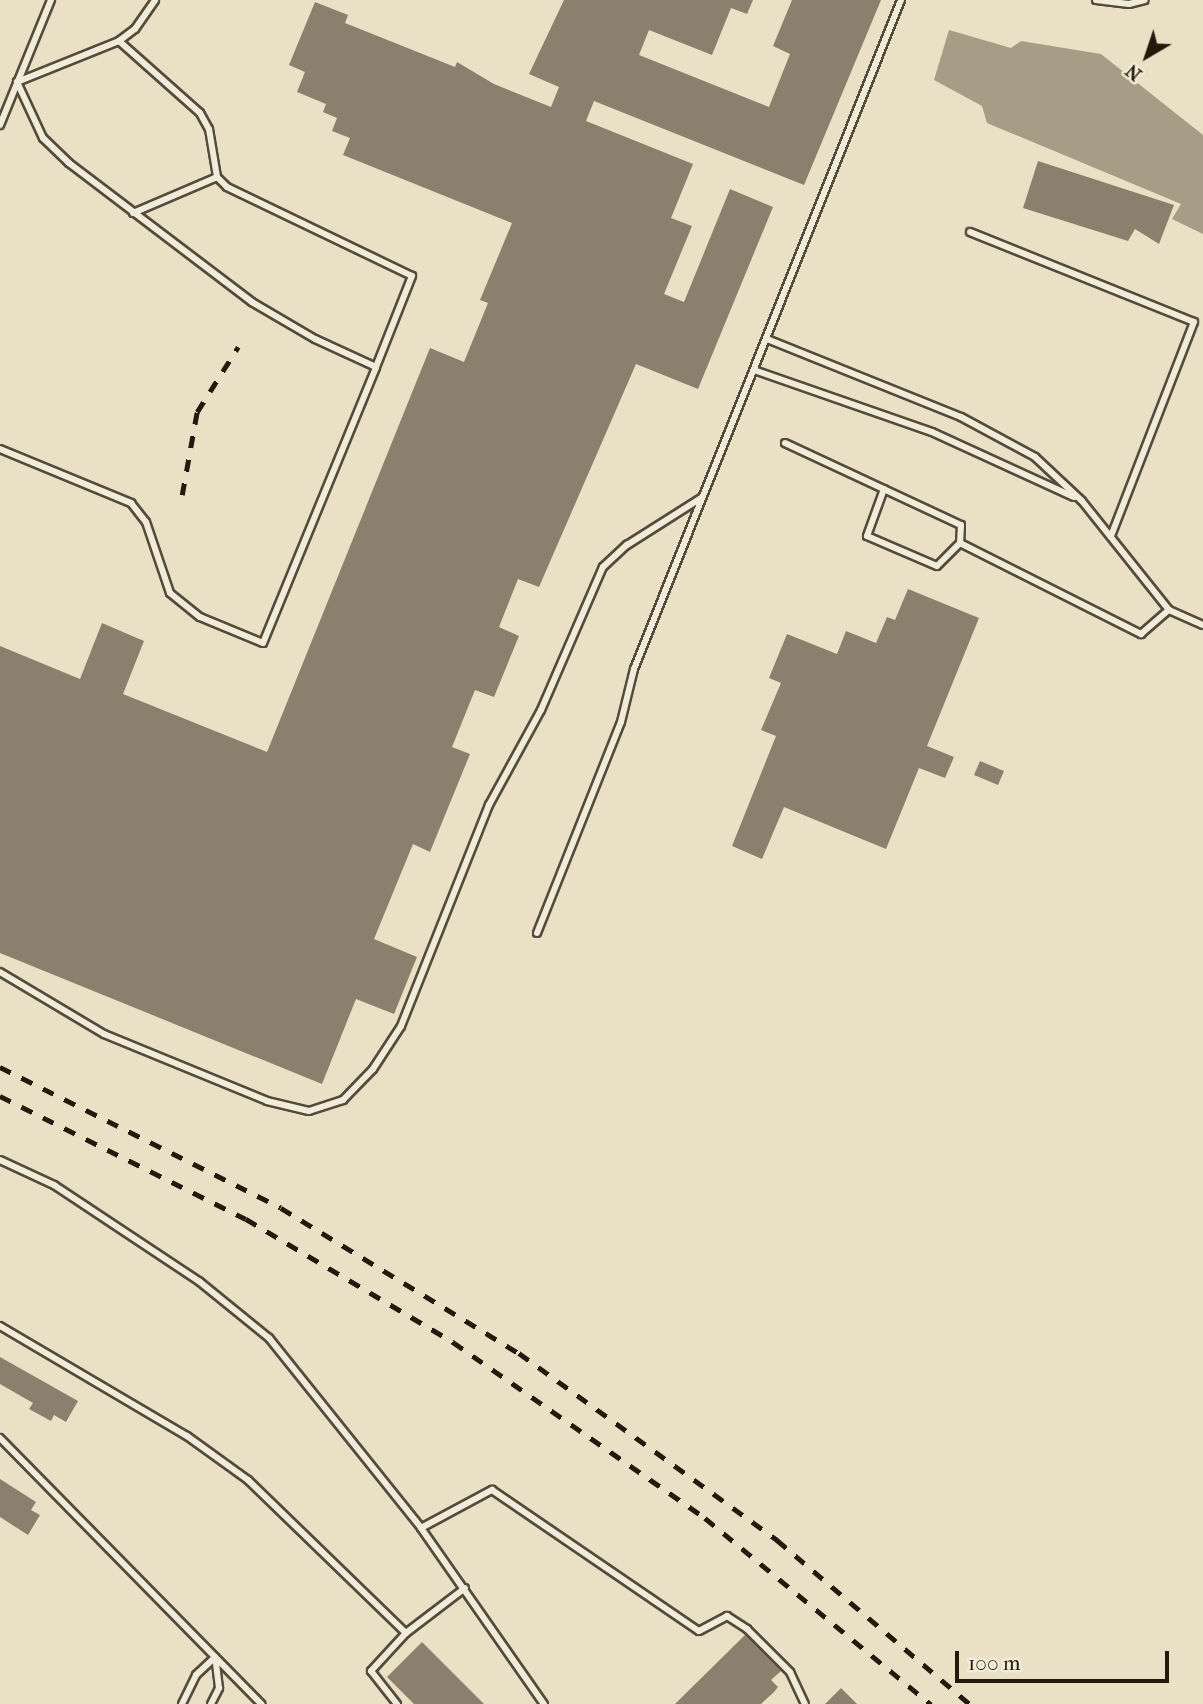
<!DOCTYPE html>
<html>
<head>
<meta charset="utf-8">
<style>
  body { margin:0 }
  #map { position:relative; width:1203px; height:1704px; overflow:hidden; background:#eae0c5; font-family:"IM FELL French Canon",serif }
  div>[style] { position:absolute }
  .water>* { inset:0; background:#a79c86 }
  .building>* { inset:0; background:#8b806d }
  .roads { filter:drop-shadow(2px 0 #564b3b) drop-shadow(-2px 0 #564b3b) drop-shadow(0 2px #564b3b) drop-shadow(0 -2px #564b3b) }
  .lane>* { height:6px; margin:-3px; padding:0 3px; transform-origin:3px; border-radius:3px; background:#f1ebd9 }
  .rail>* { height:4.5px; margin-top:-2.25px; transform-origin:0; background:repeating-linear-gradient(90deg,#25190d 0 12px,transparent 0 24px) }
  span { translate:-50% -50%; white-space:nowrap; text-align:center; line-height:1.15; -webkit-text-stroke:5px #f1ebd9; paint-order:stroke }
  .north { position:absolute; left:1112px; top:21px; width:70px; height:70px; -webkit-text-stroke:5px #f1ebd9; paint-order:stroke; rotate:219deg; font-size:19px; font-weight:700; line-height:28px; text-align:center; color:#25190d }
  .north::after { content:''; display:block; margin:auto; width:24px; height:32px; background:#25190d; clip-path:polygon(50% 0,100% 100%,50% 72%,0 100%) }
  .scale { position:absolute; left:955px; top:1651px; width:214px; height:32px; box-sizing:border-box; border:4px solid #25190d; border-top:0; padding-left:9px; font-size:21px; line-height:24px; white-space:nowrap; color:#25190d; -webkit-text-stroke:5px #f1ebd9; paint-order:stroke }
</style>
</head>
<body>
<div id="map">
  <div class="water">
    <div style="clip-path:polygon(949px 30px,1011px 48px,1021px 41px,1101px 54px,1203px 135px,1203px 234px,1172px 219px,1181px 204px,987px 123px,982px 106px,934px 80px)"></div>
  </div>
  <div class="building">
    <div style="clip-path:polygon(564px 0,753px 0,747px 14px,731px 8px,712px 55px,649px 30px,639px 55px,769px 107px,790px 54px,773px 46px,792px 0,881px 0,804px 185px,594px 101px,586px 121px,693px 164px,671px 218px,692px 226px,664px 294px,684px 302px,730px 189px,773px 207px,698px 389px,636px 364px,539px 587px,518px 579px,499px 627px,519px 636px,494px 697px,475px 690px,452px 747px,470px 754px,430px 852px,413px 844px,374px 939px,417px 957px,394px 1014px,356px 999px,322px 1084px,0 953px,0 646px,80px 679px,102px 623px,144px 641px,123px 694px,267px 752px,430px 348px,464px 362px,488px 303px,480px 300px,512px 223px,343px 155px,350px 138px,332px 131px,337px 118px,323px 112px,326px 104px,297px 92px,305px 72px,289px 65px,315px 2px,348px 15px,345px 23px,455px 67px,457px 62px,494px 84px,551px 107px,559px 87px,529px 74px)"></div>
    <div style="clip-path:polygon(1038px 161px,1174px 205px,1159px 244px,1135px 229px,1128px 241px,1023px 208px)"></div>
    <div style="clip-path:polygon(908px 589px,979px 618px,927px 746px,954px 757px,945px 778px,919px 768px,886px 849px,784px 807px,762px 859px,732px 846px,776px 736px,761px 730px,781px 683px,769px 678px,787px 634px,837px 654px,846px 631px,876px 643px,887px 617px,895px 620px)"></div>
    <div style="clip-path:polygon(980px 761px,1004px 771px,998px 785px,974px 775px)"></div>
    <div style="clip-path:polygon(0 1357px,78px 1401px,66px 1422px,54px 1415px,51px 1421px,29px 1409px,33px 1403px,0 1384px)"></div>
    <div style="clip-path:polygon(0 1479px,36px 1502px,31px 1510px,40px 1515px,28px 1535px,0 1517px)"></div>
    <div style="clip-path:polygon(745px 1635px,781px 1671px,771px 1680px,778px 1687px,774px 1692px,761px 1704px,675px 1704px)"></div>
    <div style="clip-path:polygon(422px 1642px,484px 1704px,414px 1704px,387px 1677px)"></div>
    <div style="clip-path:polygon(841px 1688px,857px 1704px,825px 1704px)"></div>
  </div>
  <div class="roads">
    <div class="lane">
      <div style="left:1096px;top:0;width:33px;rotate:7deg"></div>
      <div style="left:1129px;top:4px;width:16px;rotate:-14deg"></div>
      <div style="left:119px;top:41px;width:108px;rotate:41.6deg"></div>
      <div style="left:200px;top:113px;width:18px;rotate:61deg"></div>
      <div style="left:209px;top:129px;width:49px;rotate:80.5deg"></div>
      <div style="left:217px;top:177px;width:14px;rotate:45deg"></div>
      <div style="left:227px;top:187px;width:205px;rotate:25.7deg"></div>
      <div style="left:412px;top:276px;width:98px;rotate:111.6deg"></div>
      <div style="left:0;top:125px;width:135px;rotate:-67.8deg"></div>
      <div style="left:133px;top:213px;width:91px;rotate:-23.2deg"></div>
      <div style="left:970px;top:232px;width:241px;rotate:21.9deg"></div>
      <div style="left:1194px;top:322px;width:230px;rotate:111.2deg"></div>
      <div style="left:767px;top:339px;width:209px;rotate:21.9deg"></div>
      <div style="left:961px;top:417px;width:84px;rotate:28.4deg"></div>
      <div style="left:1035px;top:457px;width:64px;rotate:43.1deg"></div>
      <div style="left:1082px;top:501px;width:139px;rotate:51.4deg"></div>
      <div style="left:1169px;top:610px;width:37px;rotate:24deg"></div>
      <div style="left:754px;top:370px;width:188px;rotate:19.2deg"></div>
      <div style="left:932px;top:432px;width:156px;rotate:24.6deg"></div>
      <div style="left:785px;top:443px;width:194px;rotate:25deg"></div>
      <div style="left:961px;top:525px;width:18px;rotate:93deg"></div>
      <div style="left:960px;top:543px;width:203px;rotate:26.7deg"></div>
      <div style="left:1141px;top:634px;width:37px;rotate:-41deg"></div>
      <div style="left:0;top:449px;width:142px;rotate:22.4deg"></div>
      <div style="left:131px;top:503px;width:24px;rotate:52deg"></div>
      <div style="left:146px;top:522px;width:75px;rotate:71.3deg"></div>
      <div style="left:170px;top:593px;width:38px;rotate:39deg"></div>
      <div style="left:200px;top:617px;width:68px;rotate:22.4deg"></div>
      <div style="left:263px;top:643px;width:298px;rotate:-67.7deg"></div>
      <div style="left:376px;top:367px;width:67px;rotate:-155.3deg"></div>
      <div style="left:315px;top:339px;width:73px;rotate:-149.6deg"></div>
      <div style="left:252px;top:302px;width:230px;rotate:-142.8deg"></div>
      <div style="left:69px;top:163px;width:36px;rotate:-136deg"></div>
      <div style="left:43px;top:138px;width:62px;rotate:-114.9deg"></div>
      <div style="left:17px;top:82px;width:110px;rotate:-21.9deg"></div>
      <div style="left:119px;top:41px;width:20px;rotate:-37deg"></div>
      <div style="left:135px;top:29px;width:35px;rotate:-55deg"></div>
      <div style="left:884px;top:489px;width:50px;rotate:109.9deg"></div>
      <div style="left:867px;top:536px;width:76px;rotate:23.2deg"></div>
      <div style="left:937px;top:566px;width:33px;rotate:-45deg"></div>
      <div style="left:537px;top:933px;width:227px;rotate:-68.3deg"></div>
      <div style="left:621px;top:722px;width:55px;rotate:-76.2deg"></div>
      <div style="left:634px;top:669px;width:720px;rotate:-68.24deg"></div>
      <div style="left:0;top:972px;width:121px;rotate:30.8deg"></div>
      <div style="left:104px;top:1034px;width:176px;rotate:22.3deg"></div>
      <div style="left:267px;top:1101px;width:43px;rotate:13.4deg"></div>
      <div style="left:309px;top:1111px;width:36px;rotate:-18deg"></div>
      <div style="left:343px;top:1100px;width:43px;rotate:-45.9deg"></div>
      <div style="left:373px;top:1069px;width:51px;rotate:-56.9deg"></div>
      <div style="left:401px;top:1026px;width:238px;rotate:-68.3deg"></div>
      <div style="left:489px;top:805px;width:108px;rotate:-61.3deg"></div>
      <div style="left:541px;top:710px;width:156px;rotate:-66.6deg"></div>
      <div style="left:603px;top:567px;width:33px;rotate:-43deg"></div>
      <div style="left:627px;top:545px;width:88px;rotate:-32.4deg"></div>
      <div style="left:0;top:1160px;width:60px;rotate:24.8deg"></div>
      <div style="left:54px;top:1185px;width:175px;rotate:33.6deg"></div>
      <div style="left:200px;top:1282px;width:89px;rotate:39.1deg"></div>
      <div style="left:269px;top:1338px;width:243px;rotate:51.3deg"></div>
      <div style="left:421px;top:1528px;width:215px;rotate:55.1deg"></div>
      <div style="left:0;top:1326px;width:217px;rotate:30.5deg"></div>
      <div style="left:187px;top:1436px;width:75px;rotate:35.8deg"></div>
      <div style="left:248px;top:1480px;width:220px;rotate:44.1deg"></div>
      <div style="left:0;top:1438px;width:373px;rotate:45.5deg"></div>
      <div style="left:421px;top:1528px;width:81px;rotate:-28.2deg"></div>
      <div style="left:492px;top:1490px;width:250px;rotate:34.3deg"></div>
      <div style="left:699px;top:1631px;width:32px;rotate:-28deg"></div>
      <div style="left:727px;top:1616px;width:24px;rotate:33deg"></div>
      <div style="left:747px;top:1629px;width:61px;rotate:45deg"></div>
      <div style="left:790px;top:1672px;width:35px;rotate:65deg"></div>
      <div style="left:182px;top:1704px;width:32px;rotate:-64deg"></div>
      <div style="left:196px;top:1675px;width:26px;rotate:-43deg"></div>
      <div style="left:211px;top:1704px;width:18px;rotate:-63deg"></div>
      <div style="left:219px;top:1688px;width:31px;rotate:-97deg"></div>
      <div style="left:397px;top:1704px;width:42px;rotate:-128.2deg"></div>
      <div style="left:371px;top:1671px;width:52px;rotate:-47.4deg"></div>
      <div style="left:406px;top:1633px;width:74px;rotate:-37.3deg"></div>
    </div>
  </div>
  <div class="rail">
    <div style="left:182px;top:495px;width:84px;rotate:-79.8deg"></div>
    <div style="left:197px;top:412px;width:77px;rotate:-57.8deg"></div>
    <div style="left:0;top:1067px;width:314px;rotate:26.6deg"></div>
    <div style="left:281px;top:1208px;width:279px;rotate:31.4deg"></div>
    <div style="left:519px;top:1353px;width:319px;rotate:35.9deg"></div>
    <div style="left:777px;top:1540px;width:253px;rotate:40.4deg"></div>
    <div style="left:0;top:1096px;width:275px;rotate:26.6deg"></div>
    <div style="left:246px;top:1219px;width:241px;rotate:30.7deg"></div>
    <div style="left:453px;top:1342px;width:307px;rotate:34.9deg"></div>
    <div style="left:705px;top:1518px;width:293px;rotate:39.5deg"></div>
  </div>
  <div class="north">N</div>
  <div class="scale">100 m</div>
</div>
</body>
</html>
